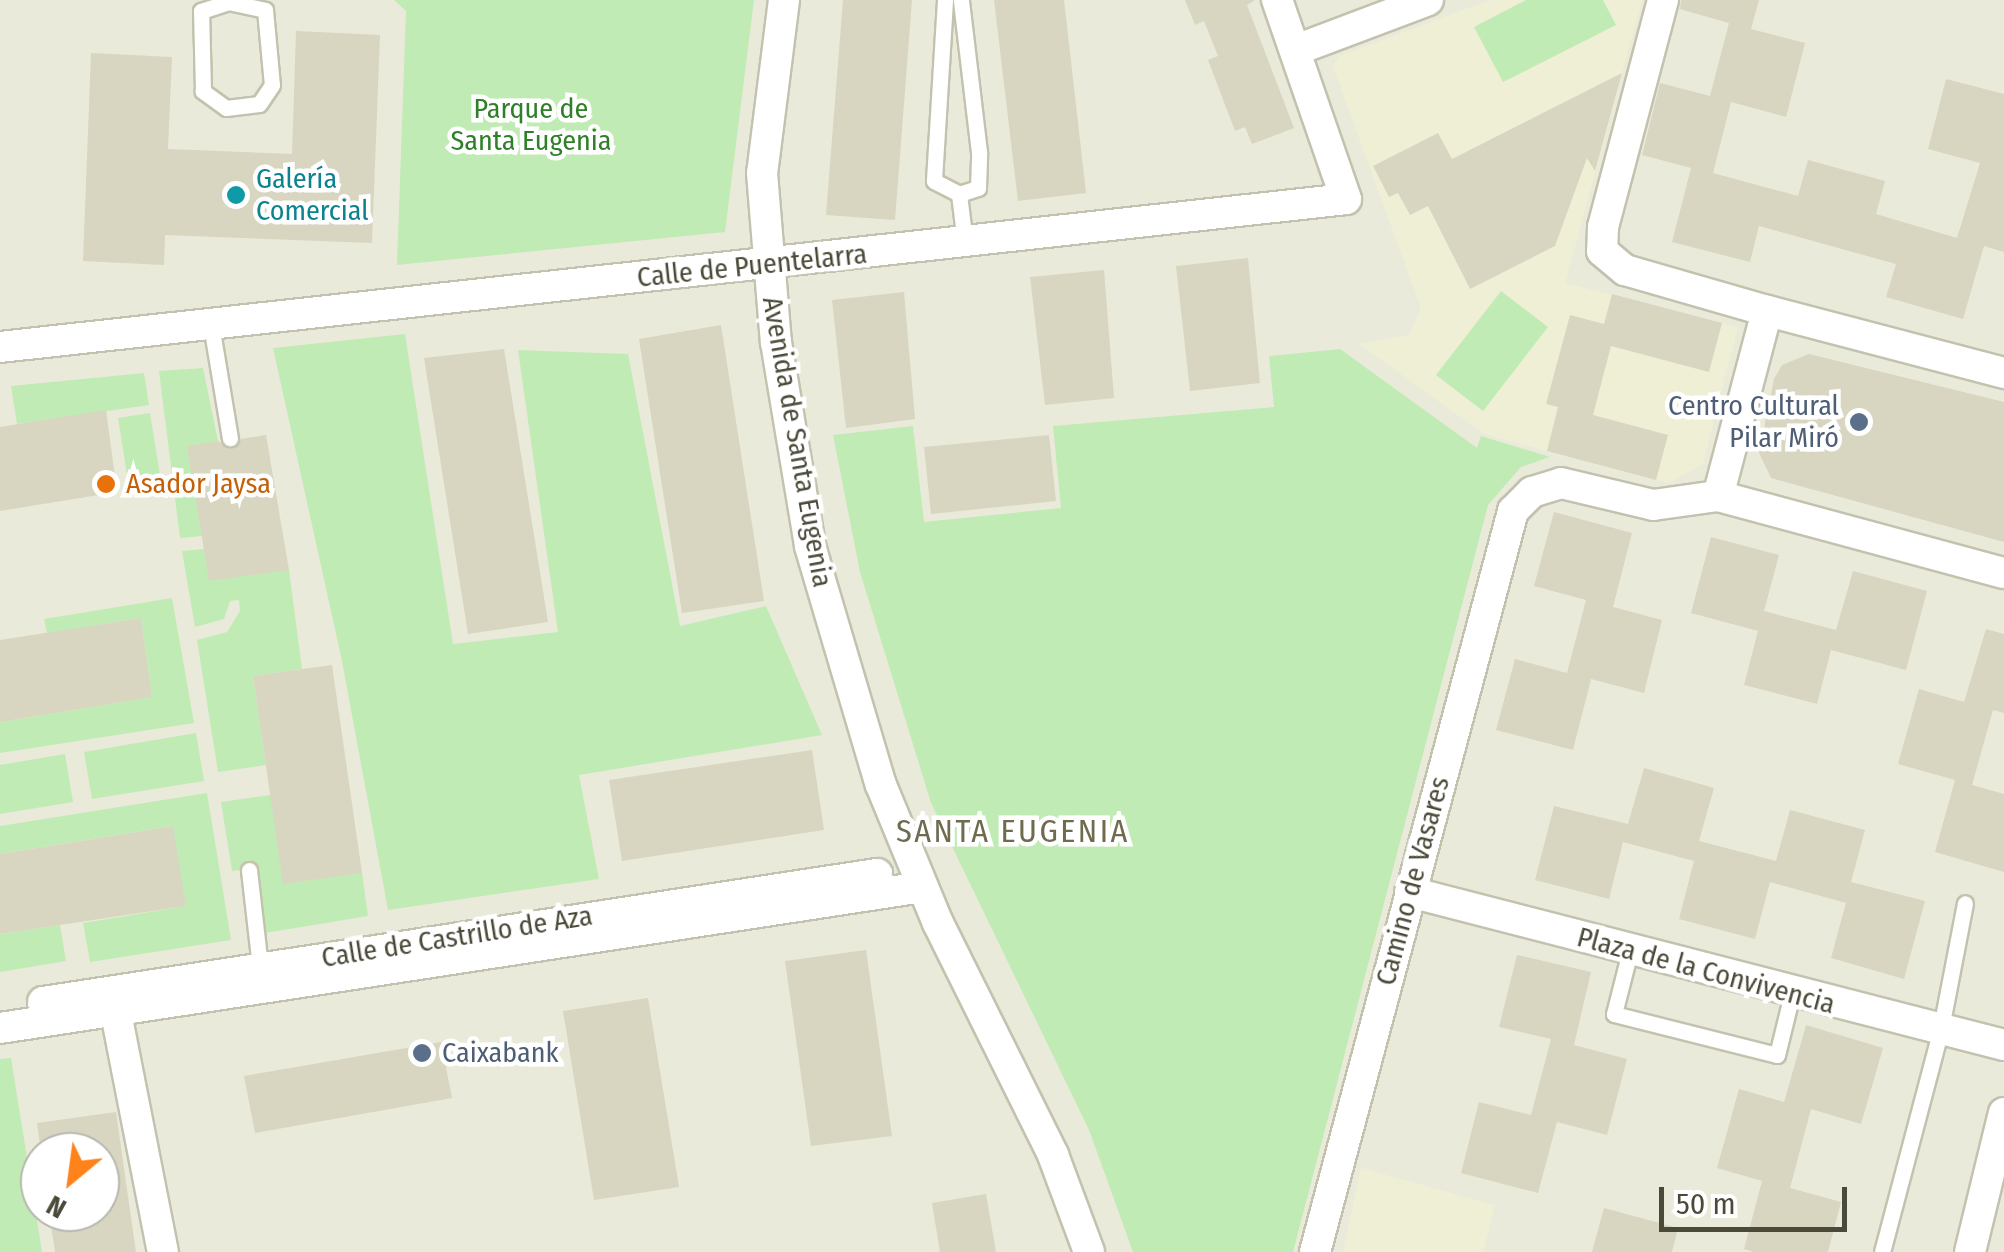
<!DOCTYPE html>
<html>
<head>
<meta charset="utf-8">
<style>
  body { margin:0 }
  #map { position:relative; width:2004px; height:1252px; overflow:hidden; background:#f6f6ec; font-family:"Fira Sans Condensed",sans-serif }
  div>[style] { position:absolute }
  .residential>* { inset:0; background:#eaeada }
  .education>* { inset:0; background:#efefd6 }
  .green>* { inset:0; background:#c1ebb4 }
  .building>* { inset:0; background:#d8d6c1 }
  .roads { filter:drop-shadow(2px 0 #c2c2ae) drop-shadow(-2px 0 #c2c2ae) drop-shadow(0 2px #c2c2ae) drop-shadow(0 -2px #c2c2ae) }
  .service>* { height:15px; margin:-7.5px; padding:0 7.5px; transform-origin:7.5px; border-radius:7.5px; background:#fff }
  .minor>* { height:30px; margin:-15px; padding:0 15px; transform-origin:15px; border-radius:15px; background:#fff }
  .dots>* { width:28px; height:28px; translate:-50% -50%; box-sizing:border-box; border:5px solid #fff; border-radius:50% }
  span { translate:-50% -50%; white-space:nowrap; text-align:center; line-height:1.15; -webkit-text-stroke:9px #fff; paint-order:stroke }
  .park-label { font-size:28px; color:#2f8029 }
  .culture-label { font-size:28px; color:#0d838f }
  .left { translate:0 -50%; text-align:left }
  .street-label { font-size:28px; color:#4b4a39 }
  .service-label { font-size:28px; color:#4e5e75 }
  .right { translate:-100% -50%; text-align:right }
  .food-label { font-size:28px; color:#c56008 }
  .quarter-label { font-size:32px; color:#6e6b4f; letter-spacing:2.5px }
  .north { position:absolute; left:20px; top:1132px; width:100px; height:100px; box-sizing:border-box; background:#fff; border:2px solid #b7b7b0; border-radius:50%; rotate:209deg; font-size:28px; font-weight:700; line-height:40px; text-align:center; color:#4b4a39 }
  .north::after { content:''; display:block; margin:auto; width:35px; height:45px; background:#ff821a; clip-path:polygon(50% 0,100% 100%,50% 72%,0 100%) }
  .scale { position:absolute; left:1659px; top:1187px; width:188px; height:45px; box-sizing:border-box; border:5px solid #4b4a39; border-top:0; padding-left:12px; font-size:30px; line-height:35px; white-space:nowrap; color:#4b4a39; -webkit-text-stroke:8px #fff; paint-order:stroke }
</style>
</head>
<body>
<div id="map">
  <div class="residential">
    <div style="clip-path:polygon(evenodd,0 0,2004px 0,2004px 1252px,0 1252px,0 0,40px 1152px,100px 1152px,100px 1212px,40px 1212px,40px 1152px)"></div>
  </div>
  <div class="education">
    <div style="clip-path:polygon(1490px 0,1642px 0,1565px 283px,1738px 327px,1703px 464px,1668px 483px,1484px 434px,1359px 344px,1409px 335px,1421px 308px,1333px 66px,1340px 56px)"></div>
    <div style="clip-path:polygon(1361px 1168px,1495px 1205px,1483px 1252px,1343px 1252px)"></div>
  </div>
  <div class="green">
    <div style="clip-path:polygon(394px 0,754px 0,725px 232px,397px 265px,406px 11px)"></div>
    <div style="clip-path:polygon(1526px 0,1603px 0,1616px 25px,1503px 82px,1474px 27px)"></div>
    <div style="clip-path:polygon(1501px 291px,1548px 327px,1483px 411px,1436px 375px)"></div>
    <div style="clip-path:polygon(405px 334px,453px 644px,558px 632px,518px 350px,628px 354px,680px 626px,766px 606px,822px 735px,579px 775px,599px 879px,388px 910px,342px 661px,273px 348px)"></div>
    <div style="clip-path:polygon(1340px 349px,1477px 448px,1481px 436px,1550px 457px,1521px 467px,1488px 505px,1293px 1252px,1133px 1252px,1089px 1130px,931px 803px,860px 572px,833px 435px,913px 426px,924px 522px,1061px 508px,1053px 426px,1274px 407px,1269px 356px)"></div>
    <div style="clip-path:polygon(203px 368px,218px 441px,202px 536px,180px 538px,159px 371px)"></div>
    <div style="clip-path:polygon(144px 373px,149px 405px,17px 424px,11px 386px)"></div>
    <div style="clip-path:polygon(150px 413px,161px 481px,129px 487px,118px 418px)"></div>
    <div style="clip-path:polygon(204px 549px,236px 576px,289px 570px,302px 669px,253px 676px,266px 765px,218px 772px,197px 640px,227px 632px,240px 611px,239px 600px,230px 601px,224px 619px,195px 627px,182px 551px)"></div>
    <div style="clip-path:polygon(172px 598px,194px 723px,0 753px,0 722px,152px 697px,141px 618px,47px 633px,44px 619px)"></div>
    <div style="clip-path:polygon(196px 733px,204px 781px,92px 799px,84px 752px)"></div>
    <div style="clip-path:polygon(65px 754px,73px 802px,0 814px,0 765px)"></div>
    <div style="clip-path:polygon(207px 793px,231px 940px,90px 962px,83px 923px,186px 906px,172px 826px,0 854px,0 826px)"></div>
    <div style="clip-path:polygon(270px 795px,362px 873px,368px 916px,265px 933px,254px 868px,232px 871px,221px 802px)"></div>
    <div style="clip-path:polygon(60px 925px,66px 961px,0 972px,0 934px)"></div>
    <div style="clip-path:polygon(11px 1058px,42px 1252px,0 1252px,0 1059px)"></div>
  </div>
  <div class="building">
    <div style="clip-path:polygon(843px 0,912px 0,895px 220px,826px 215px)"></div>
    <div style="clip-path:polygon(994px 0,1064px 0,1086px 193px,1018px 201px)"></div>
    <div style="clip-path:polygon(1185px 0,1255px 0,1247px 5px,1294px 128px,1252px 144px,1245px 127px,1235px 131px,1208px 60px,1218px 56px,1204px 21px,1195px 25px)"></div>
    <div style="clip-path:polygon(1681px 0,1759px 0,1751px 29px,1805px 43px,1786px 117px,1731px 102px,1713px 173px,1798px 196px,1808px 160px,1885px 181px,1876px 214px,1957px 238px,1980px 163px,1928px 149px,1946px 79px,2004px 94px,2004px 252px,1984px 246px,1963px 319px,1886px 297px,1896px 264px,1759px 226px,1750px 262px,1672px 242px,1691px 168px,1642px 155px,1660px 83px,1710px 96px,1729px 23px,1680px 9px)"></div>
    <div style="clip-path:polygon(296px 31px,380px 35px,372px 243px,165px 235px,164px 265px,83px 261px,91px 53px,172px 57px,168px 149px,292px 154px)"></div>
    <div style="clip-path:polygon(1622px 73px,1595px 171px,1587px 158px,1555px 246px,1470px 289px,1428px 206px,1410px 215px,1398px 193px,1389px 197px,1373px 166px,1438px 133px,1452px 159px)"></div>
    <div style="clip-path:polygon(1248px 258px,1260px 383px,1190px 391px,1176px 266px)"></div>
    <div style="clip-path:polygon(1104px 270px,1114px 398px,1045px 405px,1030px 277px)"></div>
    <div style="clip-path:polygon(904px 292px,915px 419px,846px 428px,832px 300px)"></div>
    <div style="clip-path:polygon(1612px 294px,1722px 323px,1709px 372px,1611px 346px,1593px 415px,1668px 435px,1656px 480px,1547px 451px,1558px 407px,1546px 404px,1570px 315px,1604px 324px)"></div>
    <div style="clip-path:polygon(721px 325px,764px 601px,682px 613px,639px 339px)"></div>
    <div style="clip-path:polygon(504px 349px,548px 622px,468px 634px,424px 358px)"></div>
    <div style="clip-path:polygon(1809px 354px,2004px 402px,2004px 542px,1771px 478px,1759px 453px,1774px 379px,1782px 365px)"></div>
    <div style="clip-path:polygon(106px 410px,117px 492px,0 511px,0 427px)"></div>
    <div style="clip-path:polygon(266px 435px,289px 570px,209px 581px,187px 446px,218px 441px,231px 449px,241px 439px)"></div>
    <div style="clip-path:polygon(1049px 435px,1056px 501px,931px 514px,924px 447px)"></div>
    <div style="clip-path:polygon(1554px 512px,1632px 533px,1613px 607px,1662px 620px,1644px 693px,1591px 679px,1573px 750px,1496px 730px,1515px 659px,1567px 673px,1586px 600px,1534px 586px)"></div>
    <div style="clip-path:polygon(1711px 537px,1779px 555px,1764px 611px,1836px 630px,1853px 571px,1927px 591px,1906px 670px,1831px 650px,1817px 704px,1744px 685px,1758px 631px,1691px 613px)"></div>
    <div style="clip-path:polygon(141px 618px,152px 697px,0 722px,0 640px)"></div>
    <div style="clip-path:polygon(1986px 629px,2004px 634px,2004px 713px,1993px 710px,1972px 785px,2004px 794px,2004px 872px,1935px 852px,1955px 780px,1898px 764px,1919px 689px,1964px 702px)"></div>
    <div style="clip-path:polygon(332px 665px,362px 873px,283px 884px,253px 676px)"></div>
    <div style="clip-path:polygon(812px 750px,824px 830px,622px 861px,609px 780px)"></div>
    <div style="clip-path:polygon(1644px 768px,1714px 788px,1699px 841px,1776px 861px,1790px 810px,1865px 830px,1851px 882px,1925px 901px,1904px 979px,1831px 958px,1846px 903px,1770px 882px,1755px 939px,1679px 919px,1694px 861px,1623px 842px,1609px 899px,1535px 880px,1554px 806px,1628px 824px)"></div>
    <div style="clip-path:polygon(173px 826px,186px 906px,0 934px,0 854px)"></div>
    <div style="clip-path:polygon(866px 950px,892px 1136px,811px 1146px,785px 961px)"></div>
    <div style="clip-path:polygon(1517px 955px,1591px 972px,1574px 1045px,1627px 1059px,1607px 1135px,1557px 1122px,1538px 1193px,1461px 1173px,1479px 1102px,1531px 1115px,1551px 1039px,1499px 1027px)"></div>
    <div style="clip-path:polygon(648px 998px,679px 1187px,594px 1200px,563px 1011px)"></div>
    <div style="clip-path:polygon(1806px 1025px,1883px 1048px,1861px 1124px,1811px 1109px,1790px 1188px,1841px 1202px,1828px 1252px,1754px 1252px,1744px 1249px,1762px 1181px,1717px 1168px,1739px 1089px,1784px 1102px)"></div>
    <div style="clip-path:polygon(441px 1042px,452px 1098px,255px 1133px,244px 1076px)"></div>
    <div style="clip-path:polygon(116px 1112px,136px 1252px,55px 1252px,49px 1212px,100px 1212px,100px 1152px,41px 1152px,37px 1123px)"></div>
    <div style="clip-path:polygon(986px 1194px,996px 1252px,940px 1252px,932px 1203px)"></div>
    <div style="clip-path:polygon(1604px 1208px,1678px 1228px,1672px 1252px,1592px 1252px)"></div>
  </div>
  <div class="roads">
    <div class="service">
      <div style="left:945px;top:0;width:181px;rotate:93.5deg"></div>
      <div style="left:934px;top:181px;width:28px;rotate:27deg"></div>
      <div style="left:959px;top:194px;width:49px;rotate:83deg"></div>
      <div style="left:228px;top:2px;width:38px;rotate:12deg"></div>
      <div style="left:265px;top:10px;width:75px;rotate:84.7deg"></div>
      <div style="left:272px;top:85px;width:23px;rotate:124deg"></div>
      <div style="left:259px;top:104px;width:33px;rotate:173deg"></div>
      <div style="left:226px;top:108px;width:29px;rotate:-144deg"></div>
      <div style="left:203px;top:91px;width:80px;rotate:-91.4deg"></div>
      <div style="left:201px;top:11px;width:28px;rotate:-18deg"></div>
      <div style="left:959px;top:194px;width:20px;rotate:-18deg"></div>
      <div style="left:978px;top:188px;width:36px;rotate:-88deg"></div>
      <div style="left:979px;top:152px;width:153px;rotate:-96.8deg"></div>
      <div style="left:211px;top:325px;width:115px;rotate:80.5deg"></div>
      <div style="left:249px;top:870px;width:98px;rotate:83.5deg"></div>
      <div style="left:1630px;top:951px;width:65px;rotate:104.3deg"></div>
      <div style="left:1614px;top:1014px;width:168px;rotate:14.1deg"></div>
      <div style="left:1777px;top:1055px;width:63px;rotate:-76.2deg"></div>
      <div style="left:1882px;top:1252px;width:227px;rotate:-75.2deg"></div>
      <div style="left:1940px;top:1033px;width:132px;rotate:-79.1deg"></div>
    </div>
    <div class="minor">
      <div style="left:784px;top:0;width:174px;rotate:97.2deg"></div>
      <div style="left:762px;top:173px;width:170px;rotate:85.3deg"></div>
      <div style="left:776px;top:342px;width:207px;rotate:80.5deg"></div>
      <div style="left:810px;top:546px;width:249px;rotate:73.5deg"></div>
      <div style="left:881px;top:785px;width:149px;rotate:67.6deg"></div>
      <div style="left:938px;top:923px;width:259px;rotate:63.6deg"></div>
      <div style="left:1053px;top:1155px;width:103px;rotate:69.6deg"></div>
      <div style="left:1663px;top:0;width:235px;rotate:104.8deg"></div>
      <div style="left:1603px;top:227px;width:24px;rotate:92deg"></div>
      <div style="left:1602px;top:251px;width:30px;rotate:40deg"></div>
      <div style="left:1625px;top:270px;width:148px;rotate:16.1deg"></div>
      <div style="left:1296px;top:50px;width:141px;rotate:-20.7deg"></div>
      <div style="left:0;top:347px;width:1354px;rotate:-6.27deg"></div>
      <div style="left:1346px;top:199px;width:211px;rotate:-109.1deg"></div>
      <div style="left:2004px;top:373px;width:245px;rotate:-165.3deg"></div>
      <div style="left:1767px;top:311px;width:191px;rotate:104.8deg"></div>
      <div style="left:1718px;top:496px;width:296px;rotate:15.1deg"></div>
      <div style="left:1410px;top:892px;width:613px;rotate:14.44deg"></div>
      <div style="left:43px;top:1002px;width:844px;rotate:-8.73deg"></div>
      <div style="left:116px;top:1013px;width:244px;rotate:78.9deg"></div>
      <div style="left:0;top:1028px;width:933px;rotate:-8.69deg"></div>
      <div style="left:1315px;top:1252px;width:767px;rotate:-75.04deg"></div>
      <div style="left:1513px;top:511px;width:27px;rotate:-45deg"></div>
      <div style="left:1532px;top:492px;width:30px;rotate:-17deg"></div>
      <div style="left:1561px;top:483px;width:95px;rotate:13.4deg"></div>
      <div style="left:1653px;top:505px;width:66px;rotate:-7.9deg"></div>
      <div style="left:1970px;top:1252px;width:143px;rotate:-76.3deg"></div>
    </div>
  </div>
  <div class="dots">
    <div style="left:236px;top:195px;background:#0f9aa8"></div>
    <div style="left:1859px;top:422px;background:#5c6f8a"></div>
    <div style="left:106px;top:484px;background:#e8710a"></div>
    <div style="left:422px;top:1053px;background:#5c6f8a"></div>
  </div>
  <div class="park-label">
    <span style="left:531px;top:125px">Parque de<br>Santa Eugenia</span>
  </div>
  <div class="culture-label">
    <span class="left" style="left:256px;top:195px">Galería<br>Comercial</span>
  </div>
  <div class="street-label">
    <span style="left:752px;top:266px;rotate:-6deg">Calle de Puentelarra</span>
    <span style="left:797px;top:442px;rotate:80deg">Avenida de Santa Eugenia</span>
    <span style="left:1413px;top:881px;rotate:-75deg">Camino de Vasares</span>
    <span style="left:457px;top:937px;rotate:-9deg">Calle de Castrillo de Aza</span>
    <span style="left:1706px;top:971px;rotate:15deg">Plaza de la Convivencia</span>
  </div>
  <div class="service-label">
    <span class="right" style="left:1839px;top:422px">Centro Cultural<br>Pilar Miró</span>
    <span class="left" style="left:442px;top:1053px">Caixabank</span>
  </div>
  <div class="food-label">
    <span class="left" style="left:126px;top:484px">Asador Jaysa</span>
  </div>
  <div class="quarter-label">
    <span style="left:1013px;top:831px">SANTA EUGENIA</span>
  </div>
  <div class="north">N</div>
  <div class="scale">50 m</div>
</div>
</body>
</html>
